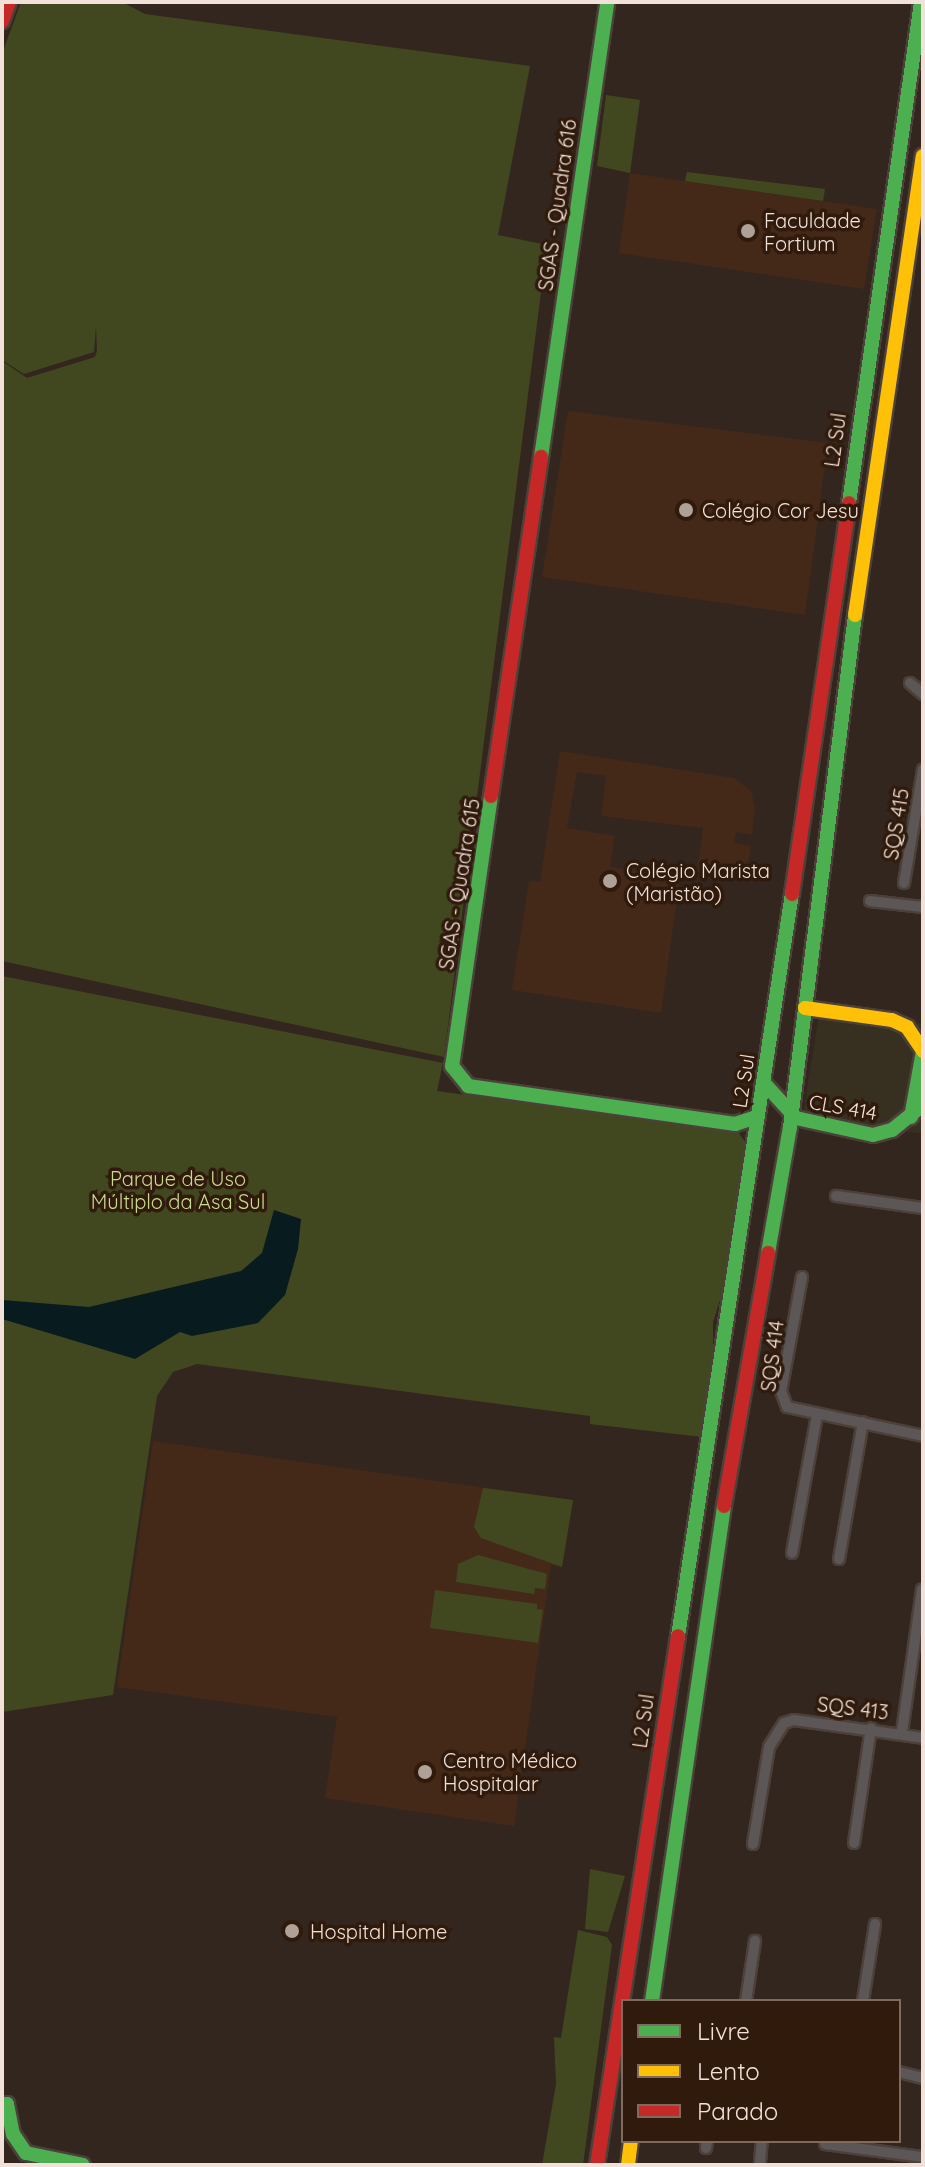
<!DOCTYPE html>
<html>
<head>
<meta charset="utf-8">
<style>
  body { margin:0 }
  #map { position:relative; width:925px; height:2167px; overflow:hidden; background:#33261e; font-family:Quicksand,sans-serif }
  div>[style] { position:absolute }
  .commercial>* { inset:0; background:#373020 }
  .built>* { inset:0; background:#442919 }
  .green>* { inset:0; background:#414820 }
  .water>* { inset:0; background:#081b1e }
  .roads { filter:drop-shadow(2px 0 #4c413a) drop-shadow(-2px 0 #4c413a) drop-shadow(0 2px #4c413a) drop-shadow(0 -2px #4c413a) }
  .street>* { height:10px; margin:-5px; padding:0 5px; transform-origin:5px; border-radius:5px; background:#5d5656 }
  .fast>* { height:14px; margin:-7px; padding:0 7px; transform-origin:7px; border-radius:7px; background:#4caf50 }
  .slow>* { height:14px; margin:-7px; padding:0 7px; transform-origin:7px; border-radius:7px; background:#ffc107 }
  .jam>* { height:14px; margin:-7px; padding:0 7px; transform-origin:7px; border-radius:7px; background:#c62828 }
  .dots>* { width:22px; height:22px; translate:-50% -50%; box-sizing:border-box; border:4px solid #301a0c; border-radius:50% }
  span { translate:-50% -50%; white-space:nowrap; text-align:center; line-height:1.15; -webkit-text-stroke:7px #301a0c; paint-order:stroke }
  .street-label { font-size:20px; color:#f2e1d9 }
  .poi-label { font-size:20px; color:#f2e1d9 }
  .left { translate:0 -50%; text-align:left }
  .park-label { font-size:20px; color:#c8dc8e }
  .frame { position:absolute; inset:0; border:4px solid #f2e1d9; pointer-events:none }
  .legend { position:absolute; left:621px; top:1999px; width:280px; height:144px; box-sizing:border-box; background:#301a0c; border:2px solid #7e6a5e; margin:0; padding:10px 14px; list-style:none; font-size:24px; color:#f2e1d9 }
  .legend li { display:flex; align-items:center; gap:16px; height:40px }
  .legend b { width:40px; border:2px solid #7e6a5e }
</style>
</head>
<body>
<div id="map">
  <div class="commercial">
    <div style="clip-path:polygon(820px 1008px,923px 1024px,923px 1134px,803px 1115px)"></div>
  </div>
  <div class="built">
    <div style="clip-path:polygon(630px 173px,877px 209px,864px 289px,619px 253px)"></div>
    <div style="clip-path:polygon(568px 411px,828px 443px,805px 615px,542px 577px)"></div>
    <div style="clip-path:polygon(560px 751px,734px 778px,751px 791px,755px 808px,752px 835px,736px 832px,734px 843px,751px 846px,745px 880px,697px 872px,703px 828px,601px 816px,606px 776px,577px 772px,567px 828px,615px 836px,610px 867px,680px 877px,661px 1013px,512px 990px,529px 881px,540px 882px)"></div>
    <div style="clip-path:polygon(153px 1441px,573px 1500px,562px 1567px,551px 1565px,514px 1826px,325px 1798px,337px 1717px,117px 1687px)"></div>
  </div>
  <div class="green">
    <div style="clip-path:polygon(21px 2px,122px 2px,145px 14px,530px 66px,498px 235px,547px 245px,444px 1057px,2px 961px,2px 361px,27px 378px,95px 357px,97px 351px,96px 326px,94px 352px,24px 374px,2px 360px,2px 54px)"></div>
    <div style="clip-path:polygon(606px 95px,640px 100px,630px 173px,597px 166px)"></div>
    <div style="clip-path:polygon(687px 172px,825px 189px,823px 201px,685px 181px)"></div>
    <div style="clip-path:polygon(2px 976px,443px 1063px,437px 1091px,738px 1132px,748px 1146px,728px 1275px,713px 1322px,713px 1370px,702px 1437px,590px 1424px,590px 1416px,197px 1364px,173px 1372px,157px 1396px,113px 1695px,2px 1712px)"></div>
    <div style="clip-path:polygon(483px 1488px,573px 1500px,562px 1567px,481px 1538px,474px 1527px)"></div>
    <div style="clip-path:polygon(478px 1555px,547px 1574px,545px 1589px,535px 1588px,534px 1594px,456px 1582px,458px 1564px)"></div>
    <div style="clip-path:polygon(435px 1590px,537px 1604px,537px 1609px,543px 1610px,538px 1643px,430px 1628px)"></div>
    <div style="clip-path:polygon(590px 1869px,625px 1876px,608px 1932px,585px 1929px)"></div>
    <div style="clip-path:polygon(578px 1930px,607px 1937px,612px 1945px,583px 2165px,542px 2165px,556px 2084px,554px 2037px,561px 2038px)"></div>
  </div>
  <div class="water">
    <div style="clip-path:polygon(274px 1210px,301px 1219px,298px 1249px,285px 1295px,258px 1323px,192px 1336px,180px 1332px,135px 1359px,2px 1319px,2px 1300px,89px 1307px,241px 1271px,262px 1253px)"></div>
  </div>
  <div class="roads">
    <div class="street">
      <div style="left:910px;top:683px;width:17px;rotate:40deg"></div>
      <div style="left:904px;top:883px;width:115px;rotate:-80.5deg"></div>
      <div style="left:870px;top:901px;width:53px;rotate:6.5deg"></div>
      <div style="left:836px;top:1196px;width:88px;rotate:7.9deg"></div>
      <div style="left:802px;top:1277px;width:116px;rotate:100.4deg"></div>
      <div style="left:781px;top:1391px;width:17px;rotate:69deg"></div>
      <div style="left:787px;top:1407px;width:139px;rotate:12deg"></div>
      <div style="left:792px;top:1553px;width:139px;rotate:-79.7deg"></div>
      <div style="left:839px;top:1559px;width:139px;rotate:-80.1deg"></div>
      <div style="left:902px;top:1732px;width:144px;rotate:-82deg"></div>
      <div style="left:854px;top:1843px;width:116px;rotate:-81.6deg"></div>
      <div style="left:753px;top:1844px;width:98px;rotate:-80.6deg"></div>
      <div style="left:769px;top:1747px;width:28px;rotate:-58deg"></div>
      <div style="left:784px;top:1723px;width:10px;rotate:-17deg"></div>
      <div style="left:794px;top:1720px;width:130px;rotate:7.9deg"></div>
      <div style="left:746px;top:2001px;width:61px;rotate:-81.5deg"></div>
      <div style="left:863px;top:2001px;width:78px;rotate:-81.1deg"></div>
      <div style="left:899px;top:2072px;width:25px;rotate:14deg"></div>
      <div style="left:825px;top:2144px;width:99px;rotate:7.6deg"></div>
      <div style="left:706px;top:2148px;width:7px;rotate:-82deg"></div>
      <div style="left:760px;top:2162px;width:21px;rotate:-85deg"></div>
    </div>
    <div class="fast">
      <div style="left:541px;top:457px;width:460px;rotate:-81.7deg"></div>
      <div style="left:849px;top:503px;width:506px;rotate:-81.82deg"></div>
      <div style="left:491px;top:796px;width:273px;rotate:98.2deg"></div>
      <div style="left:452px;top:1066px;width:26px;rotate:51deg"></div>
      <div style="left:468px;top:1086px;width:270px;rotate:8.1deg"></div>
      <div style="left:735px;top:1124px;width:23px;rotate:-18deg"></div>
      <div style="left:763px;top:1082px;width:49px;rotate:47.5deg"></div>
      <div style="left:796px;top:1118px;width:79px;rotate:12.4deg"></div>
      <div style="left:873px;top:1135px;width:20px;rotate:-15deg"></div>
      <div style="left:892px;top:1130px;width:40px;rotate:-39deg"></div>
      <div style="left:911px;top:1117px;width:67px;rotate:-79.7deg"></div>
      <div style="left:768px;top:1253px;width:128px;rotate:-80.1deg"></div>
      <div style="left:790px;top:1127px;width:516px;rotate:-82.76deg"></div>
      <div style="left:678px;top:1636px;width:751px;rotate:-81.27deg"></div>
      <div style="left:652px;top:2001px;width:500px;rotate:-81.72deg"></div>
      <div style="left:2px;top:2104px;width:5px"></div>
      <div style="left:7px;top:2104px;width:31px;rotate:79deg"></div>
      <div style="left:13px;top:2134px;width:23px;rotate:56deg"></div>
      <div style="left:26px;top:2153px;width:58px;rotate:11.9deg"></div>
    </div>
    <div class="slow">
      <div style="left:855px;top:615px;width:464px;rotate:-81.6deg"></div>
      <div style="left:805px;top:1008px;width:88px;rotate:7.9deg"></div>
      <div style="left:892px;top:1020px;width:17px;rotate:25deg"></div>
      <div style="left:907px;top:1027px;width:29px;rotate:56deg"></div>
      <div style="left:628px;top:2165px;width:24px;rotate:-83deg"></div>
    </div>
    <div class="jam">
      <div style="left:2px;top:21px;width:20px;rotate:-70deg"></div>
      <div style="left:491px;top:796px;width:343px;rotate:-81.6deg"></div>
      <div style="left:792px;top:894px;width:395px;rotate:-81.7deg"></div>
      <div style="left:724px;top:1506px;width:257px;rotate:-80.1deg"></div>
      <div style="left:597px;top:2165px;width:535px;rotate:-81.29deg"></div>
    </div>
  </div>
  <div class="dots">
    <div style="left:748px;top:231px;background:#afa098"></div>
    <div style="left:686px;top:510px;background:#afa098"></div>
    <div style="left:610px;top:881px;background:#afa098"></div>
    <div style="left:425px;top:1772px;background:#afa098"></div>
    <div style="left:292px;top:1931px;background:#afa098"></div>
  </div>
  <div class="street-label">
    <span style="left:557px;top:205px;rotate:-82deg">SGAS - Quadra 616</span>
    <span style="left:835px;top:440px;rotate:-82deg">L2 Sul</span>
    <span style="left:896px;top:824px;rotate:-81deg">SQS 415</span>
    <span style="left:459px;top:884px;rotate:-81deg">SGAS - Quadra 615</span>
    <span style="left:743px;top:1081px;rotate:-81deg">L2 Sul</span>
    <span style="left:843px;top:1107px;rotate:10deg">CLS 414</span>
    <span style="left:772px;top:1356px;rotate:-83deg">SQS 414</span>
    <span style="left:853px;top:1708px;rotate:7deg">SQS 413</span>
    <span style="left:643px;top:1721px;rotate:-82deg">L2 Sul</span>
  </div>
  <div class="poi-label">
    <span class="left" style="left:764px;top:232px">Faculdade<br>Fortium</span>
    <span class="left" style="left:702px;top:510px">Colégio Cor Jesu</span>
    <span class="left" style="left:626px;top:882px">Colégio Marista<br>(Maristão)</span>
    <span class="left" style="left:443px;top:1772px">Centro Médico<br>Hospitalar</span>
    <span class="left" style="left:310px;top:1931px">Hospital Home</span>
  </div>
  <div class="park-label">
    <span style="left:178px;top:1190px">Parque de Uso<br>Múltiplo da Asa Sul</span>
  </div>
  <div class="frame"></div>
  <ul class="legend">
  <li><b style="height:10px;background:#4caf50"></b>Livre</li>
  <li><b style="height:10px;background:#ffc107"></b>Lento</li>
  <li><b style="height:10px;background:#c62828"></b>Parado</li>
  </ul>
</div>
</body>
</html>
